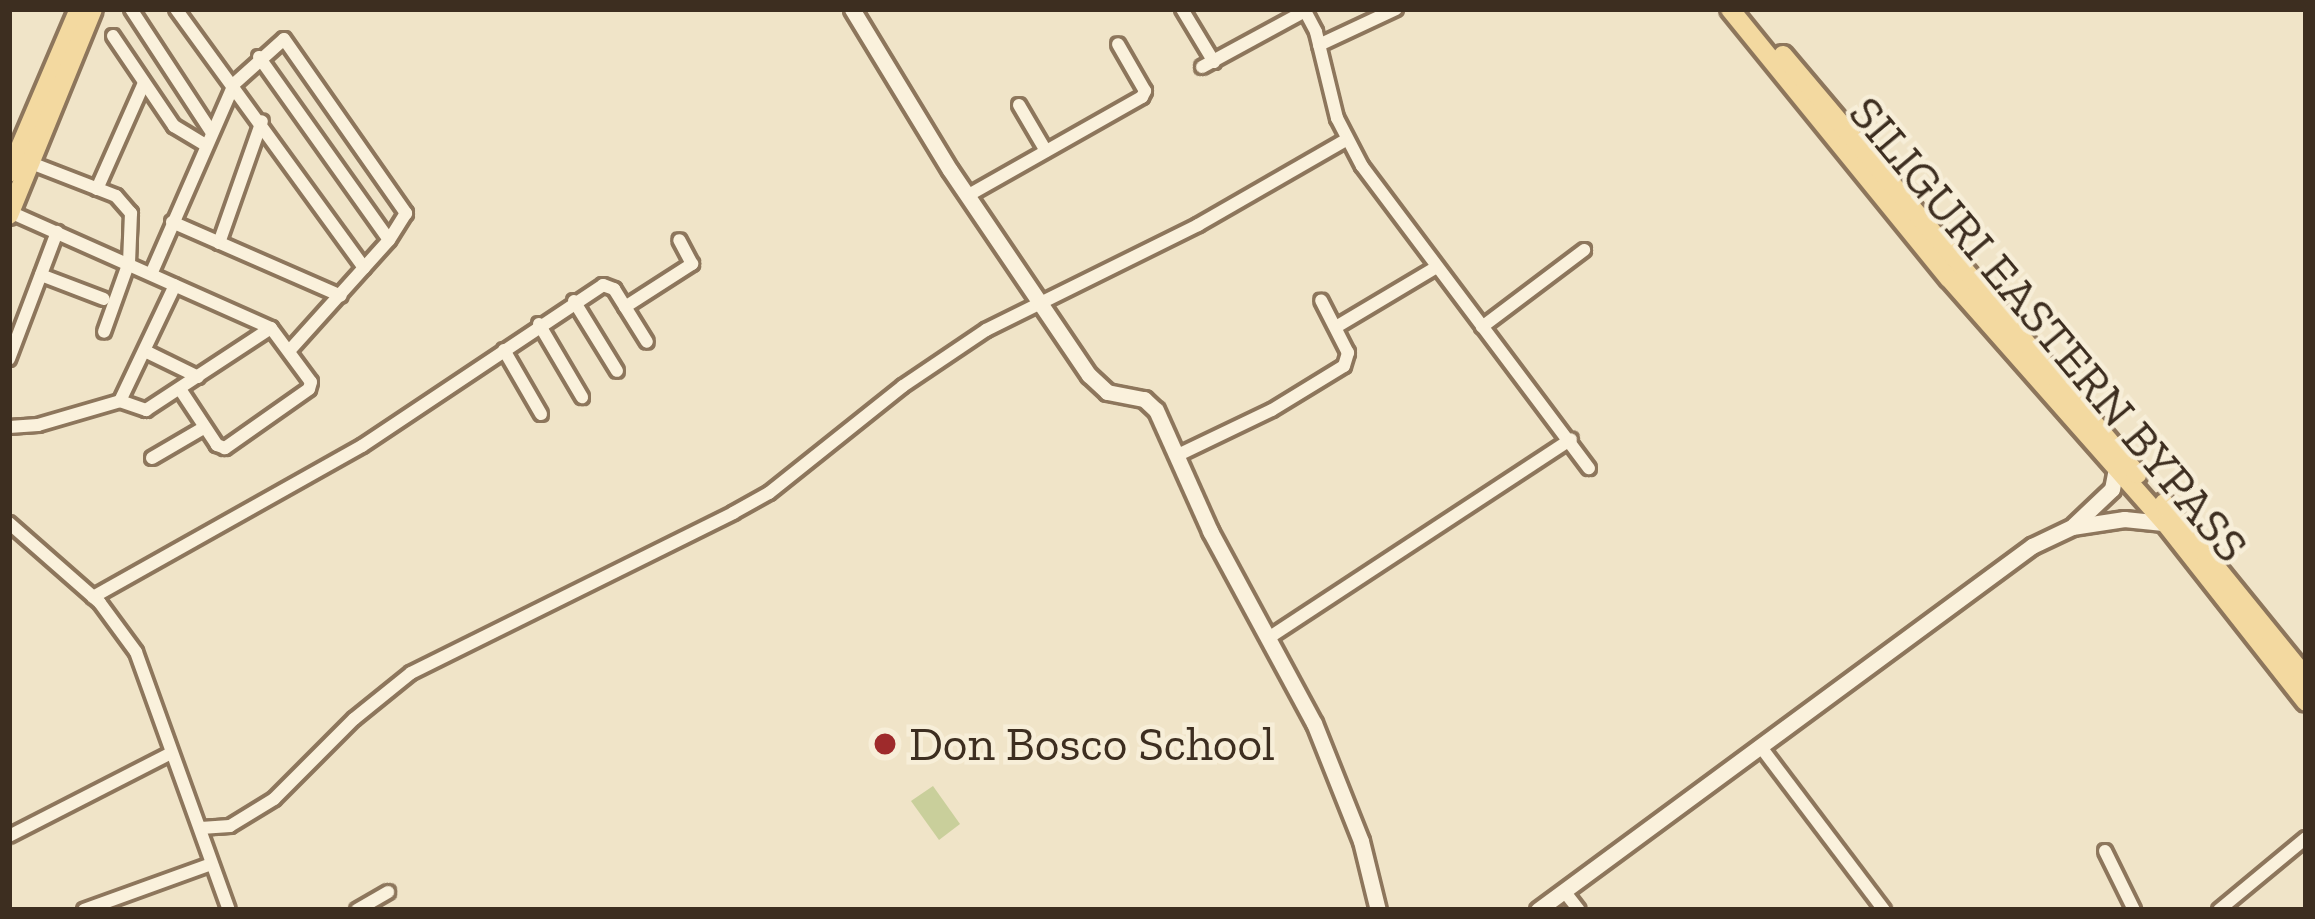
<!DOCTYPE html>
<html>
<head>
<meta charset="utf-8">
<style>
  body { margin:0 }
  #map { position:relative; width:2315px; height:919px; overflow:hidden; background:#f0e4c8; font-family:"Zilla Slab",serif }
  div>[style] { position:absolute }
  .green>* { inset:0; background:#c9cf9b }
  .roads { filter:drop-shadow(3px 0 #8d765c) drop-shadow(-3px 0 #8d765c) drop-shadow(0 3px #8d765c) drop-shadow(0 -3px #8d765c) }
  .minor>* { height:12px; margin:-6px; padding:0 6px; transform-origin:6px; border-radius:6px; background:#faf1dc }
  .tertiary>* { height:15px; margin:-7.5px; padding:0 7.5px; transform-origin:7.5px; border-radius:7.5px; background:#faf1dc }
  .primary>* { height:18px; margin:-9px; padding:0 9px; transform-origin:9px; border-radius:9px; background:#f3d9a0 }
  .dots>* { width:33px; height:33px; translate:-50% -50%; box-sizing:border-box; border:6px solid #f7eed8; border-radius:50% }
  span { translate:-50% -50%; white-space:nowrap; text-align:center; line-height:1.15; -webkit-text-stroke:9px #f7eed8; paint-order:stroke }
  .street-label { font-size:48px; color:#3d2e20 }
  .poi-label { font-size:48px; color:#3d2e20 }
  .left { translate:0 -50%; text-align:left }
  .frame { position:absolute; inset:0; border:12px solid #3d2e20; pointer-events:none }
</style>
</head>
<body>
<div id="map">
  <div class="green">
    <div style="clip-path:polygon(933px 786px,960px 824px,939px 840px,911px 801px)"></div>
  </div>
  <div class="roads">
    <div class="minor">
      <div style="left:131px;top:9px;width:148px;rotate:56.8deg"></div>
      <div style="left:176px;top:9px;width:320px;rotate:54deg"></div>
      <div style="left:1182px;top:9px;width:62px;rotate:58.9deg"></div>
      <div style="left:1304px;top:9px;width:26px;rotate:62deg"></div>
      <div style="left:1316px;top:32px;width:89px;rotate:76.3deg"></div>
      <div style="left:1337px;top:118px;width:54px;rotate:62.5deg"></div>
      <div style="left:1362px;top:166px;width:378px;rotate:53.1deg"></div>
      <div style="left:113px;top:36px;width:109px;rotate:55.9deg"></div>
      <div style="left:174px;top:126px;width:37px;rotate:31deg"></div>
      <div style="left:1319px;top:45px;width:85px;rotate:-25.1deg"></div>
      <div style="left:259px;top:57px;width:224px;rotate:54.6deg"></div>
      <div style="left:1202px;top:67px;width:117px;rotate:-28.5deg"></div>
      <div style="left:1019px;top:105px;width:53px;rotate:59.6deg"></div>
      <div style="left:31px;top:163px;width:91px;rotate:21.2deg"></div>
      <div style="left:116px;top:196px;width:23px;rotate:49deg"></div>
      <div style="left:131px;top:213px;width:49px;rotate:92.3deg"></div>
      <div style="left:129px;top:262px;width:74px;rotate:109.7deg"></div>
      <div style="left:97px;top:189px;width:116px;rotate:-66.1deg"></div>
      <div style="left:967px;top:196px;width:201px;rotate:-29.5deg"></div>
      <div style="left:1142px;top:97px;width:7px;rotate:-63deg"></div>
      <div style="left:1145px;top:91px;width:54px;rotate:-119.9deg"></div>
      <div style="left:10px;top:212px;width:286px;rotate:24deg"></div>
      <div style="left:271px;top:328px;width:67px;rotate:53.5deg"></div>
      <div style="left:311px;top:382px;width:7px;rotate:106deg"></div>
      <div style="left:309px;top:389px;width:103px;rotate:144.9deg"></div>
      <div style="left:225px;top:448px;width:9px;rotate:-159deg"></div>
      <div style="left:217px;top:445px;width:67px;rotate:-123.5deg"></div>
      <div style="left:172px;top:222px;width:184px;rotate:23.6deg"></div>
      <div style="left:219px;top:243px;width:129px;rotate:-70.6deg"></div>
      <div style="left:152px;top:272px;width:205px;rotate:-66.4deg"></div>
      <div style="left:234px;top:84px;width:67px;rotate:-42deg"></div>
      <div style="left:284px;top:39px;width:213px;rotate:55deg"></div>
      <div style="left:406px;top:213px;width:32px;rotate:122deg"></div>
      <div style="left:389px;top:240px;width:148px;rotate:132deg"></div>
      <div style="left:41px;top:275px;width:67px;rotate:20.9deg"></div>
      <div style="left:574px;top:301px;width:82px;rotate:58.4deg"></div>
      <div style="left:625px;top:307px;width:80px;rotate:-32.7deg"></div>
      <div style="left:692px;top:264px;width:27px;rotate:-118deg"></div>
      <div style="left:539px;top:324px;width:85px;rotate:59.5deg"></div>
      <div style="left:1336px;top:327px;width:115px;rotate:-30.8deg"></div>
      <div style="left:1482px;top:327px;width:128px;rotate:-37deg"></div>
      <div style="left:504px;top:350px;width:74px;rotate:60deg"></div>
      <div style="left:145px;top:351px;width:59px;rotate:26.1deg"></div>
      <div style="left:9px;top:359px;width:136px;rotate:-69.3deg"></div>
      <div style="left:120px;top:401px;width:128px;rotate:-64.6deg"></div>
      <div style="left:9px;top:427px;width:29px;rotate:-4deg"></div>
      <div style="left:38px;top:425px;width:85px;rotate:-16.3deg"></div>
      <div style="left:120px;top:401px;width:28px;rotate:19deg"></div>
      <div style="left:146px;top:410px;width:149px;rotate:-33.3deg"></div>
      <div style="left:1176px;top:456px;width:106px;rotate:-25.6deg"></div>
      <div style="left:1272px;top:410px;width:84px;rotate:-31.4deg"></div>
      <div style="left:1344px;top:366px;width:14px;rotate:-73deg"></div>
      <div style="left:1348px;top:353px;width:59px;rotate:-117deg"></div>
      <div style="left:152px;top:458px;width:61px;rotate:-30.3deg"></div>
      <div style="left:9px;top:523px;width:121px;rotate:41.3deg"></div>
      <div style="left:100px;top:603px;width:61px;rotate:53.7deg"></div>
      <div style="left:136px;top:652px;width:274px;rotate:70.2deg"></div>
      <div style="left:93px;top:597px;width:308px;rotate:-29.3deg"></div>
      <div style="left:362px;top:446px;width:290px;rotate:-33.7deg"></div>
      <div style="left:603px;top:285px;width:12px;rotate:20deg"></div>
      <div style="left:614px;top:289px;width:62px;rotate:58.1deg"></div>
      <div style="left:1270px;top:637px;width:360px;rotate:-33.3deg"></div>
      <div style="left:1760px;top:746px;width:206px;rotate:52.9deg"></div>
      <div style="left:201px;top:828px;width:29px;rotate:-4deg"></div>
      <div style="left:230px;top:826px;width:52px;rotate:-31.5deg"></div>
      <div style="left:274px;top:799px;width:113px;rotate:-45deg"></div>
      <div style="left:354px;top:719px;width:73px;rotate:-38.9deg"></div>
      <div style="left:411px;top:673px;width:360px;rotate:-26.4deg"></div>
      <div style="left:733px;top:513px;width:41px;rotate:-29.1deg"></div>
      <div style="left:769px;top:493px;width:171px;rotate:-38.6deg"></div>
      <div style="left:903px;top:386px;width:100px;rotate:-34deg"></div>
      <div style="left:986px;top:330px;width:237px;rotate:-26.3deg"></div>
      <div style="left:1198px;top:225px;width:171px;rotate:-29.9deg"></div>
      <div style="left:9px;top:836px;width:180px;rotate:-27.1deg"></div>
      <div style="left:2105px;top:851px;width:66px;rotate:63.8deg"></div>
      <div style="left:1564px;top:891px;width:24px;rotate:52deg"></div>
      <div style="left:84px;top:910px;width:135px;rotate:-19.9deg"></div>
      <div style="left:357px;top:910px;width:36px;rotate:-30deg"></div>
      <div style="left:2219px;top:910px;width:113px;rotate:-39.6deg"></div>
    </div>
    <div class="tertiary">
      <div style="left:852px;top:9px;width:188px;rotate:58.7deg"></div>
      <div style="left:950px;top:170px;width:248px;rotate:55.9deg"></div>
      <div style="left:1089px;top:375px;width:25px;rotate:43deg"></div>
      <div style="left:1107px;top:392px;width:38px;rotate:11deg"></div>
      <div style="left:1144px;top:399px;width:16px;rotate:43deg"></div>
      <div style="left:1156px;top:410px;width:133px;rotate:65.9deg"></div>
      <div style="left:1210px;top:531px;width:218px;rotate:61.6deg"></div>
      <div style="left:1314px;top:723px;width:127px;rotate:68.3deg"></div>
      <div style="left:1361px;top:841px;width:71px;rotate:76.2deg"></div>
      <div style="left:2074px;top:525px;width:52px;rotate:-43.5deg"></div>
      <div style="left:2112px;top:489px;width:32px;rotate:-79deg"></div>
      <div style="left:1538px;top:910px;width:614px;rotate:-36.38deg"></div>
      <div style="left:2032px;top:546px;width:44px;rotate:-25.4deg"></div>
      <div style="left:2072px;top:527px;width:53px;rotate:-8.7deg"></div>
      <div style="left:2124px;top:519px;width:49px;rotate:5.8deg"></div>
    </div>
    <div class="primary">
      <div style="left:1730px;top:9px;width:347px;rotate:50.9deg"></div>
      <div style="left:1949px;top:278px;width:328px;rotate:48.6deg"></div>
      <div style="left:2166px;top:524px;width:226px;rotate:51.8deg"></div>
      <div style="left:1783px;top:55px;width:549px;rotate:49.81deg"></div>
      <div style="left:9px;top:173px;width:178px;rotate:-66.9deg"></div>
      <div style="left:9px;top:215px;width:222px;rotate:-67.8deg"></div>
      <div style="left:2164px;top:503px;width:225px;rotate:50.9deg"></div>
    </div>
  </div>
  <div class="dots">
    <div style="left:885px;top:744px;background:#9e2a2b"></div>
  </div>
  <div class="street-label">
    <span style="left:2049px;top:329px;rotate:50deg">SILIGURI EASTERN BYPASS</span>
  </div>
  <div class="poi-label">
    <span class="left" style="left:909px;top:744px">Don Bosco School</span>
  </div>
  <div class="frame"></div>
</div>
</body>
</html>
